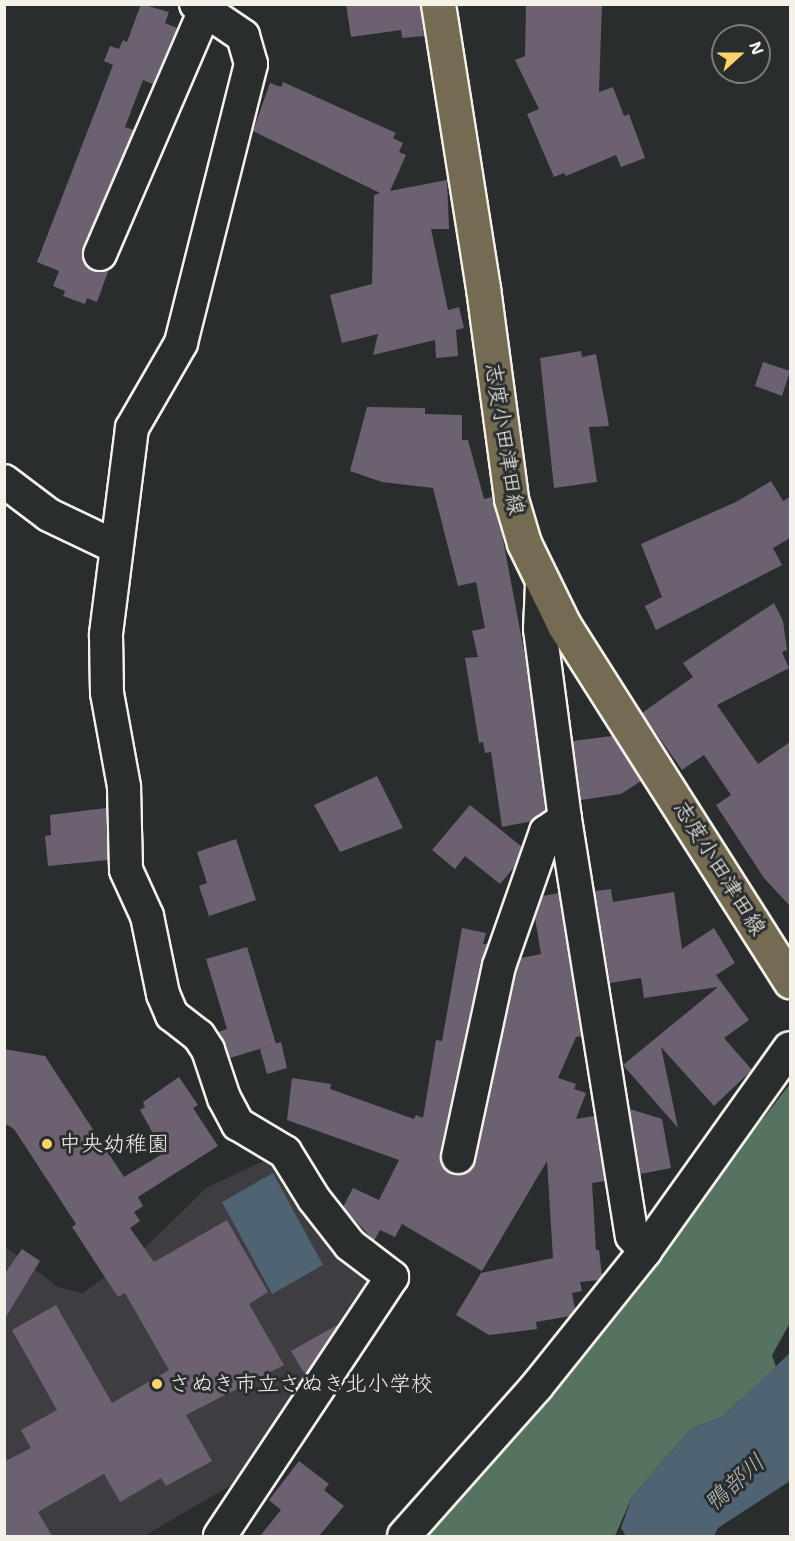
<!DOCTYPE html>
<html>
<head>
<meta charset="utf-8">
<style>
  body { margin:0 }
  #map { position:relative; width:795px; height:1541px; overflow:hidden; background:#2a2d2e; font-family:"Shantell Sans","Klee One",sans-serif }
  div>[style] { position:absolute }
  .built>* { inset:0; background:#3e3d42 }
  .green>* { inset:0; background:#567261 }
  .water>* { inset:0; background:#4f6372 }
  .building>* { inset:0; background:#6c6170 }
  .roads { filter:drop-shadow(2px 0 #f4f1e8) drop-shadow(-2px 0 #f4f1e8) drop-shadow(0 2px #f4f1e8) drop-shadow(0 -2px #f4f1e8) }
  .minor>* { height:32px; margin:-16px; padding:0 16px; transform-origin:16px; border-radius:16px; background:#2a2d2e }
  .major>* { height:33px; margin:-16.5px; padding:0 16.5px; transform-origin:16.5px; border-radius:16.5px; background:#756b52 }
  .dots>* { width:16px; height:16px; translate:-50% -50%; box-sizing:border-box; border:3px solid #2a2d2e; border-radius:50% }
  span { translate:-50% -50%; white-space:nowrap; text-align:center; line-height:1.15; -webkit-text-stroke:6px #2a2d2e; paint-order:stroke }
  .street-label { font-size:22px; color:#f4f1e8 }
  .poi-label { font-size:22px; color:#f4f1e8 }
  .left { translate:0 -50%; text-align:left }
  .water-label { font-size:24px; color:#b2b8b9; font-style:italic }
  .frame { position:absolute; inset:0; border:6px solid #f4f1e8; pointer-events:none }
  .north { position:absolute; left:711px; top:24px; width:60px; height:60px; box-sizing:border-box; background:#2a2d2e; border:2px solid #7b7b78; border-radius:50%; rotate:69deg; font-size:16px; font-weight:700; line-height:24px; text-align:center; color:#f4f1e8 }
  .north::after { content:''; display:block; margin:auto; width:21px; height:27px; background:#ffd166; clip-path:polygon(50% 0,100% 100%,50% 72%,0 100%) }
</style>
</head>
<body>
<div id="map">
  <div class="built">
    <div style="clip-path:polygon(278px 1154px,376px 1284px,250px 1474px,144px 1536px,5px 1536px,4px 1246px,58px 1287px,83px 1293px,148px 1245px,206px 1188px)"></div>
  </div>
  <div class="green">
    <div style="clip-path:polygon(790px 1084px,790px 1323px,772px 1355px,776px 1367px,722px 1417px,691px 1429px,632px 1497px,615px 1536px,426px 1536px,544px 1397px)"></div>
  </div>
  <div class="water">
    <div style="clip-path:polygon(273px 1173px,323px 1265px,272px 1294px,222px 1202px)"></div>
    <div style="clip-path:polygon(790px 1353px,790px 1481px,718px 1528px,714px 1536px,626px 1536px,621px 1528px,632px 1497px,691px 1429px,722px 1417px)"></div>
  </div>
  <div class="building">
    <div style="clip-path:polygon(141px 4px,169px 12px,165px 23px,177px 28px,153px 84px,143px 80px,125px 127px,134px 130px,83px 247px,86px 265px,93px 271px,109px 269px,97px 302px,87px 298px,85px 304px,63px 296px,65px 291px,53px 286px,59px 271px,37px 262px,113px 65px,104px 61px,110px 46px,119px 49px,123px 40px,127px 42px)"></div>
    <div style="clip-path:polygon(346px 4px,420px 4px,424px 36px,402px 38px,401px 30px,351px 37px)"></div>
    <div style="clip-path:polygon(526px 4px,602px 4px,599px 92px,613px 87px,624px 116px,629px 114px,645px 158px,621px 167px,616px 155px,566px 176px,564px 173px,554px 177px,527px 114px,539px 109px,515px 60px,525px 56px)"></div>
    <div style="clip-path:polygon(283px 82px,396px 133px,393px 138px,403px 143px,399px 152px,406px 155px,390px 191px,447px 180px,449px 229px,431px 229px,448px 310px,459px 307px,464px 328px,456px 330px,458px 356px,436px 358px,435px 340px,373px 355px,378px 334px,342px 343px,330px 295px,372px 284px,374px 195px,380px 193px,253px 131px,270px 83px,281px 87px)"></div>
    <div style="clip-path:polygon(581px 351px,582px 357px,596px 354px,609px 426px,589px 427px,597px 482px,554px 488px,540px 358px)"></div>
    <div style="clip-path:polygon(763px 362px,790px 371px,782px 396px,755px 386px)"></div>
    <div style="clip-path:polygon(367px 407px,425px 408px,425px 414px,462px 415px,462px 440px,468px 440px,484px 499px,492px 497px,502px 534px,526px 662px,546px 810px,533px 821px,502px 827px,491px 752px,485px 753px,483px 742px,479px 743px,465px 658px,478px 657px,472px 631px,485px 628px,476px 582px,458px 586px,433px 488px,382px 482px,350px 471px)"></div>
    <div style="clip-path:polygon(771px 481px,783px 501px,790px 497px,790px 538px,773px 548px,782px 565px,656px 630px,645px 606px,662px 597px,641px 544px,736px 502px)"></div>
    <div style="clip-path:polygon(774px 603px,783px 621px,787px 650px,782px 652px,789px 668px,717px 705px,758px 764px,790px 742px,790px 906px,764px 878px,716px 805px,731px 795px,704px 755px,682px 770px,642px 713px,693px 677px,683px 663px)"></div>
    <div style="clip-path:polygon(612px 736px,641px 781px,621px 794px,581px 800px,573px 741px)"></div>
    <div style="clip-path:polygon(377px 776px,403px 828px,340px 852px,314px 805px)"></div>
    <div style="clip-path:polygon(470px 805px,522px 847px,515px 866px,500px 884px,465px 856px,455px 869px,432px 850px)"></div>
    <div style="clip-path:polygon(106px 808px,108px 860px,48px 866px,45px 836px,51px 835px,50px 815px)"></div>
    <div style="clip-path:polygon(236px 839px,256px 900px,209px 916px,199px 886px,207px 883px,197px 852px)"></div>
    <div style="clip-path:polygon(611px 889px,613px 902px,674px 892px,682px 949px,714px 928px,735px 963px,716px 975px,749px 1020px,724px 1038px,752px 1070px,714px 1106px,661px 1047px,678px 1128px,623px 1065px,718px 987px,644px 998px,641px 978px,610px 983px,595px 891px)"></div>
    <div style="clip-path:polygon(559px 893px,582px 1036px,576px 1037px,558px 1078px,576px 1084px,574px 1089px,586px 1093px,576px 1119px,594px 1116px,605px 1181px,592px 1183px,596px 1250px,599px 1250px,602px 1276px,599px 1280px,580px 1282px,582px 1291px,572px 1293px,575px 1309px,570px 1316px,536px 1322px,537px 1329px,489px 1335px,456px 1315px,481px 1273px,553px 1258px,547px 1161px,482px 1271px,402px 1224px,395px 1237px,380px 1230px,374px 1241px,343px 1207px,353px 1188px,379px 1200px,399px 1160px,287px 1120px,292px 1078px,331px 1084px,330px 1089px,414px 1119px,416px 1115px,423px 1118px,436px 1040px,442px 1041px,462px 928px,486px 933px,483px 944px,488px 944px,440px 1154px,446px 1171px,455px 1175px,471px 1169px,516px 971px,521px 958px,541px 954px,535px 918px,543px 896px)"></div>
    <div style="clip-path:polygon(247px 947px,276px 1044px,230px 1058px,218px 1032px,227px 1029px,206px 959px)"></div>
    <div style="clip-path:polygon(281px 1042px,287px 1068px,267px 1074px,260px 1049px)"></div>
    <div style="clip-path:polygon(4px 1049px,45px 1056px,124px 1177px,164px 1153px,140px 1110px,145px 1107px,143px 1102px,179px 1077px,198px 1105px,193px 1108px,218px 1146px,138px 1197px,143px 1206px,134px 1212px,140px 1221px,130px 1228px,154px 1262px,227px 1220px,268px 1292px,249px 1304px,284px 1365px,186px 1415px,212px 1461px,166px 1486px,161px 1478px,120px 1502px,104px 1474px,38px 1512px,52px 1536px,4px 1536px,4px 1462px,31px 1448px,21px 1430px,57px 1410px,12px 1330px,56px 1305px,112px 1403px,169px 1370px,125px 1293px,118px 1297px,72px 1227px,76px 1224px,14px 1129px,4px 1123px)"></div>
    <div style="clip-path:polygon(630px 1109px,662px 1119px,671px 1168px,640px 1174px)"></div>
    <div style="clip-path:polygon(22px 1249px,40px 1261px,4px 1320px,4px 1275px)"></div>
    <div style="clip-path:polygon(339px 1324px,309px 1370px,304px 1373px,291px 1351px)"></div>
    <div style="clip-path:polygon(299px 1461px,329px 1484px,324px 1490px,344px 1506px,319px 1536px,260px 1536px,281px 1510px,269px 1500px)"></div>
  </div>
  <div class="roads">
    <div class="minor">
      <div style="left:196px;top:4px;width:57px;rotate:34.2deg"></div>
      <div style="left:243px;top:36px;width:29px;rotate:74deg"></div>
      <div style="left:251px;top:64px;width:288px;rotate:104.1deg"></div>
      <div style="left:181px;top:343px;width:98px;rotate:120deg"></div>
      <div style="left:132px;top:428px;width:209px;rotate:97.2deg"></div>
      <div style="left:106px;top:635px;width:58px;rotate:89deg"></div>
      <div style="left:107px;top:693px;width:96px;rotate:79.7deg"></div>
      <div style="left:124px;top:787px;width:83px;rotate:88.6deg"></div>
      <div style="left:126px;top:870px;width:51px;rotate:65.5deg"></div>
      <div style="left:147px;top:916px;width:80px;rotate:78.4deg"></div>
      <div style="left:163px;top:994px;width:23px;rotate:67deg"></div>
      <div style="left:172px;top:1015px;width:34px;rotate:38deg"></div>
      <div style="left:199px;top:1036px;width:17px;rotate:57deg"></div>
      <div style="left:208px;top:1050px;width:51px;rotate:71.6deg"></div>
      <div style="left:224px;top:1098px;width:30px;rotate:62deg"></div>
      <div style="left:238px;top:1124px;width:55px;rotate:30.8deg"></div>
      <div style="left:285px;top:1152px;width:55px;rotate:58.3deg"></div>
      <div style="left:314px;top:1199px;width:58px;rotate:52deg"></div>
      <div style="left:350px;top:1245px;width:53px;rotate:37.3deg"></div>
      <div style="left:392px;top:1277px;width:311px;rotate:123.6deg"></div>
      <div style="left:100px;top:254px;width:266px;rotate:-66.7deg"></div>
      <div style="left:4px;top:481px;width:56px;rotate:37.1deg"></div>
      <div style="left:49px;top:515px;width:72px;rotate:25.5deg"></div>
      <div style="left:542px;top:584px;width:45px;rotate:92.5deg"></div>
      <div style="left:540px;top:629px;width:192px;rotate:82.5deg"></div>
      <div style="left:565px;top:819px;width:422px;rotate:80.9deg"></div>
      <div style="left:632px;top:1236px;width:20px;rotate:49deg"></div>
      <div style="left:458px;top:1157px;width:195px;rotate:-77.9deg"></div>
      <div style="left:499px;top:966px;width:142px;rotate:-70.7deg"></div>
      <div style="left:546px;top:832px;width:23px;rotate:-34deg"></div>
      <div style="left:404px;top:1536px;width:200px;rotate:-48.4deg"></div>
      <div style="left:537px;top:1386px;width:173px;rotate:-51.3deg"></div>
      <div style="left:645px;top:1251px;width:249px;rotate:-54.5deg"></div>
    </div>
    <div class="major">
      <div style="left:438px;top:4px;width:288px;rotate:81deg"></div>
      <div style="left:483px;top:288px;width:213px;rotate:82.4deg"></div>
      <div style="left:511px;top:499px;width:46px;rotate:73.5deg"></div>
      <div style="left:524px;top:543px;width:91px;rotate:64deg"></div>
      <div style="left:564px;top:625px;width:422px;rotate:57.6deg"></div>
    </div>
  </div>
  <div class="dots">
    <div style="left:47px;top:1144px;background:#ffd166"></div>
    <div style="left:157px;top:1384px;background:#ffd166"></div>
  </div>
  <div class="street-label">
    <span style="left:505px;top:439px;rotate:81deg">志度小田津田線</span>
    <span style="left:720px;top:868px;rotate:58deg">志度小田津田線</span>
  </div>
  <div class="poi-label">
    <span class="left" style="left:59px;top:1144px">中央幼稚園</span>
    <span class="left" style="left:169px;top:1384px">さぬき市立さぬき北小学校</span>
  </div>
  <div class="water-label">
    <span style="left:735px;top:1483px;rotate:-42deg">鴨部川</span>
  </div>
  <div class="frame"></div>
  <div class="north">N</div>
</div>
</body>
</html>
